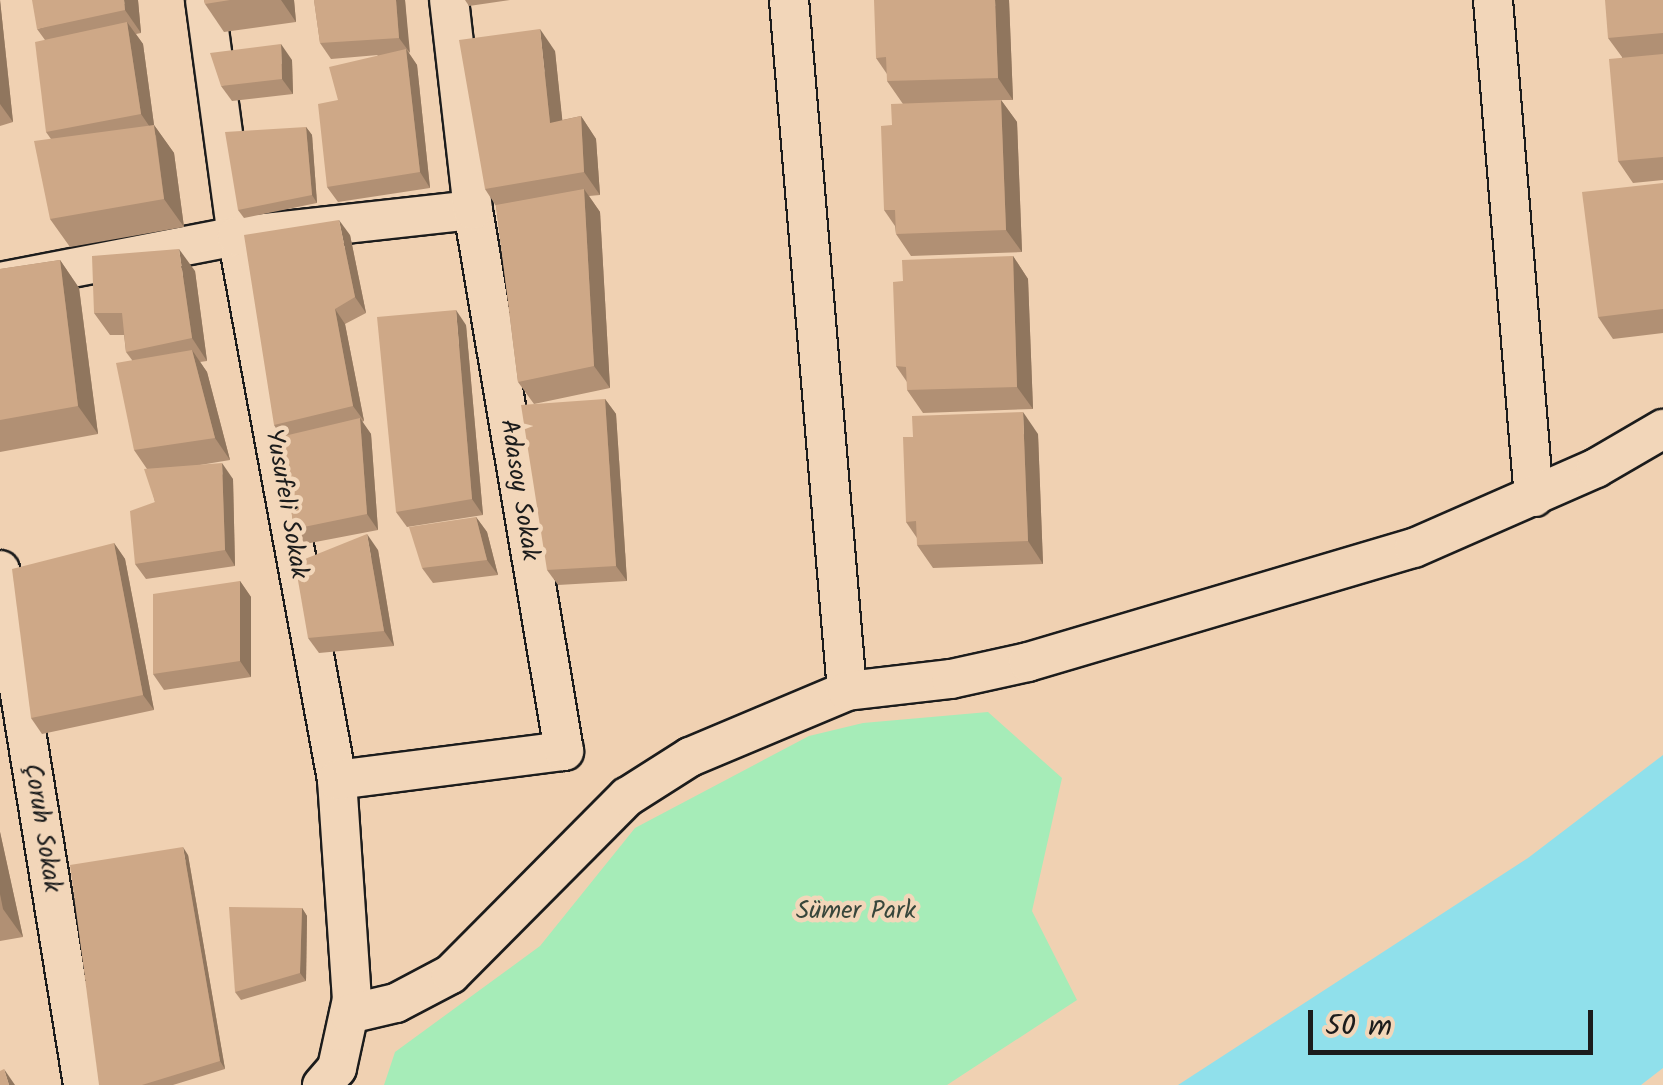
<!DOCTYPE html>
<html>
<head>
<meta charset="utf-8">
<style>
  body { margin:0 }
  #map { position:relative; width:1663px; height:1085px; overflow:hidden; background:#f0d1b2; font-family:Kalam,sans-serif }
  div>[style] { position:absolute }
  .green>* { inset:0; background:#a6ecb8 }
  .water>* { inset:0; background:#90e0eb }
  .roads { filter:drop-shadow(2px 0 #1c1c1c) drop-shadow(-2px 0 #1c1c1c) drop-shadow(0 2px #1c1c1c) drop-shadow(0 -2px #1c1c1c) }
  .street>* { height:38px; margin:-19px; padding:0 19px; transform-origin:19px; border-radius:19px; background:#f2d6b9 }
  .wall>* { inset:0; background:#b19074 }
  .shaded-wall>* { inset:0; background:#90765e }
  .building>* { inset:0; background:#cea887 }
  span { translate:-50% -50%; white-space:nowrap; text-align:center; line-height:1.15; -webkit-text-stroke:9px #f2d6b9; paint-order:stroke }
  .street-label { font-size:25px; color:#1c1c1c }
  .park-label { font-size:25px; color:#38463b }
  .scale { position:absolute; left:1308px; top:1010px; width:285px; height:45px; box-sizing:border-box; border:5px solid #1c1c1c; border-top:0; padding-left:12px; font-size:30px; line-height:35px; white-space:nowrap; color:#1c1c1c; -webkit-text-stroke:8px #f2d6b9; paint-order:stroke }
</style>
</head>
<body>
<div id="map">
  <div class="green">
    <div style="clip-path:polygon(988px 712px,1062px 778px,1032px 911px,1077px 1000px,947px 1085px,384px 1085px,395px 1052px,540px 946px,635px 828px,809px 736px,863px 723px)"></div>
  </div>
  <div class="water">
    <div style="clip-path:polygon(1663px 755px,1663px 1068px,1641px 1085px,1178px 1085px,1528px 858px)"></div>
  </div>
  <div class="roads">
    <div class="street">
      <div style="left:205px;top:0;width:238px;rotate:82.3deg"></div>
      <div style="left:237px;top:236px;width:553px;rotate:79.58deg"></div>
      <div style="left:337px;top:780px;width:220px;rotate:86.1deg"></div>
      <div style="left:352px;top:999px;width:71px;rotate:102.3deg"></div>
      <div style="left:337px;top:1068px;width:23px;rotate:131deg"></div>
      <div style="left:789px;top:0;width:693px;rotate:85.2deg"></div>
      <div style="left:1493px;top:0;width:499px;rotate:85.3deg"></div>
      <div style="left:0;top:282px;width:241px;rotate:-11deg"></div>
      <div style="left:237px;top:236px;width:237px;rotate:-6.3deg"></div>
      <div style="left:0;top:570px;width:522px;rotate:80.84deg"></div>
      <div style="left:337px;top:780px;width:229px;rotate:-7.3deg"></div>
      <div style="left:564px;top:751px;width:549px;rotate:-99.55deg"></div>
      <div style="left:473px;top:210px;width:211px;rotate:-96.5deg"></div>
      <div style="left:349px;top:1014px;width:48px;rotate:-13.2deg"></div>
      <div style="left:396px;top:1003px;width:62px;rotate:-27.8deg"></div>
      <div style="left:451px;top:974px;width:250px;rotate:-45.2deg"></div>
      <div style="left:627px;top:797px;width:75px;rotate:-32.4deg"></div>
      <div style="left:690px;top:757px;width:170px;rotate:-22.8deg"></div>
      <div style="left:847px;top:691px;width:105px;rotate:-6.6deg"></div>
      <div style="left:951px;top:679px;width:79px;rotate:-12.4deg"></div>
      <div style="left:1028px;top:662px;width:402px;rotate:-16.5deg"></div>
      <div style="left:1414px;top:548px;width:199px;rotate:-23.7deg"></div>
      <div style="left:1596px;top:468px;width:78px;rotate:-30.2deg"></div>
    </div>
  </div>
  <div class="wall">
    <div style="clip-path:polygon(0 0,13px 122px,0 126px)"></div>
    <div style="clip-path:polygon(138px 0,141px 33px,136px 34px,143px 44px,154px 125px,174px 153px,184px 227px,70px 247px,50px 219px,51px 139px,46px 132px,45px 40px,37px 29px)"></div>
    <div style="clip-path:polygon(204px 0,294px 0,296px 22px,224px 32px,205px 4px)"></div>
    <div style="clip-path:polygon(314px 0,405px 0,409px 53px,417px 65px,430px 188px,338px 202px,327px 187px,338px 100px,378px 55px,331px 59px,320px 43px)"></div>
    <div style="clip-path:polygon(465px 0,510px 0,469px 6px)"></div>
    <div style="clip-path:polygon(1009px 0,1013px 100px,1001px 100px,1017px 122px,1022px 252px,911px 256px,896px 234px,895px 226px,884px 210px,892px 125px,903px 104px,887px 81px,887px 74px,876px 58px)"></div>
    <div style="clip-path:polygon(1663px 0,1663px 180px,1633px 183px,1618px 161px,1622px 57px,1608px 38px)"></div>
    <div style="clip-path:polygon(555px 51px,562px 120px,581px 116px,596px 139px,600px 195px,589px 196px,600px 212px,610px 388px,534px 404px,518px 382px,496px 206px,485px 189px)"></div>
    <div style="clip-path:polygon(292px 60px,293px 94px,232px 101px,221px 86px)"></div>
    <div style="clip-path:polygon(306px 127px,312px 135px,317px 203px,244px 218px,238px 210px)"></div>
    <div style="clip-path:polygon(1663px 183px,1663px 333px,1613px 339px,1598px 317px)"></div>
    <div style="clip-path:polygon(350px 235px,366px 313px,345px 324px,364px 421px,362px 422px,371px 434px,378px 530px,305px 544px,294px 529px,281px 436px,274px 425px)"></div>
    <div style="clip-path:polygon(1013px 256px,1028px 279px,1033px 409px,923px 413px,907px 390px,907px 382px,896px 366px)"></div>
    <div style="clip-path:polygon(60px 260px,79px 288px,98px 434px,0 452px,0 269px)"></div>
    <div style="clip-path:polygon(195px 271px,207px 361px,200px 362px,207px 372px,230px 460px,200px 465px,233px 479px,235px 566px,146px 579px,135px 564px,155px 502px,147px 469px,134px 450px,132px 360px,126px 352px,124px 335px,110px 335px,94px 313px)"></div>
    <div style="clip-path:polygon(466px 325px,483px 515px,407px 527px,396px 512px)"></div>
    <div style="clip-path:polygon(605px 399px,616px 414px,627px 581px,558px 585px,547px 570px)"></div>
    <div style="clip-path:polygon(1038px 434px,1043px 564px,933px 568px,917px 545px,917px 538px,906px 522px,913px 437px)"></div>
    <div style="clip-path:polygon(476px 517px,487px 532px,498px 575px,433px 583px,422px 568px)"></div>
    <div style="clip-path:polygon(114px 543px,125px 559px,154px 710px,42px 734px,31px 718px)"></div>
    <div style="clip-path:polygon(378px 550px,394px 646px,319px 653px,308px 638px)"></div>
    <div style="clip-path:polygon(240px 581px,251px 597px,251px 677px,164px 690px,153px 674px)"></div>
    <div style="clip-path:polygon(0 832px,23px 937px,0 941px)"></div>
    <div style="clip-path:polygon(188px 855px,225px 1069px,173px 1085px,99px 1085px)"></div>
    <div style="clip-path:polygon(302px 908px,307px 916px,306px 981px,241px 1000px,235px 992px)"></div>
  </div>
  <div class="shaded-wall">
    <div style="clip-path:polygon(0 0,13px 122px,0 104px)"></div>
    <div style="clip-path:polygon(124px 0,138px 0,141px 33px,125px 10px)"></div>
    <div style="clip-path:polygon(281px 0,294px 0,296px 22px)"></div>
    <div style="clip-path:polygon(396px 0,405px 0,410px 53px,399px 38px)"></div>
    <div style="clip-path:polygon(995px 0,1009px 0,1013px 100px,998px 78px)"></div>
    <div style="clip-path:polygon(127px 22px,143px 44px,154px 125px,174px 153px,184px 227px,164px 199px,156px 136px,141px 114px)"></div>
    <div style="clip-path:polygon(540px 29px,555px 51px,565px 145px,550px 123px)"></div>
    <div style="clip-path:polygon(281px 44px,292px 60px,293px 94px,282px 79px)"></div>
    <div style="clip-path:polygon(406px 49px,417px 65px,430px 188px,420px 172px)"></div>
    <div style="clip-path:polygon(1001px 100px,1017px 122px,1022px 252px,1006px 230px)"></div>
    <div style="clip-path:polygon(581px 116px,596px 139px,600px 195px,584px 172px)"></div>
    <div style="clip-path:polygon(306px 127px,312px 135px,317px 203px,312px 195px)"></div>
    <div style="clip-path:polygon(584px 189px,600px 212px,610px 388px,594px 366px)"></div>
    <div style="clip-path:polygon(339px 220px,350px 235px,366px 313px,355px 297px)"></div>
    <div style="clip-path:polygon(179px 249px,195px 271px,207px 361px,192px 338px)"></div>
    <div style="clip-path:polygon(1013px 256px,1028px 279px,1033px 409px,1017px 387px)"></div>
    <div style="clip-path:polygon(60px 260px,79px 288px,98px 434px,78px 406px)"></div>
    <div style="clip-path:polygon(335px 309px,345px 324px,364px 421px,353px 406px)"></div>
    <div style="clip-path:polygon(456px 310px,466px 325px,483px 515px,472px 499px)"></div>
    <div style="clip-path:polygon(192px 350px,207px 372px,230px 460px,215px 438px)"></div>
    <div style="clip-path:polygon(605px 399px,616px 414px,627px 581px,616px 566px)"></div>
    <div style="clip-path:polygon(1023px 412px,1038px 434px,1043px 564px,1028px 541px)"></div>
    <div style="clip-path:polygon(360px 418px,371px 434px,378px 530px,367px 514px)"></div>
    <div style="clip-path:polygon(222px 463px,233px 479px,235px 566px,225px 550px)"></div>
    <div style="clip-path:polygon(476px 517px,487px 532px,498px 575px,487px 560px)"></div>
    <div style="clip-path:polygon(367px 534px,378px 550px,394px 646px,384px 631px)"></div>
    <div style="clip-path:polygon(114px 543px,125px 559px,154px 710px,143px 695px)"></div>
    <div style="clip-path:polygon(240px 581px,251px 597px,251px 677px,240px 661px)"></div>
    <div style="clip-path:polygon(0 832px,23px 937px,3px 909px,0 894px)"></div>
    <div style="clip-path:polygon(183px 847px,188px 855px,225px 1069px,220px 1061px)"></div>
    <div style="clip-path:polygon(302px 908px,307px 916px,306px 981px,300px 973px)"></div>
    <div style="clip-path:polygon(4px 1069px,15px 1085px,9px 1085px)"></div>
  </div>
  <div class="building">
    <div style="clip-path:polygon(32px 0,124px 0,125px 10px,37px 29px)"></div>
    <div style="clip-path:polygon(204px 0,230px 0,205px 4px)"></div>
    <div style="clip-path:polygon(314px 0,396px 0,399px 38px,320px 43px)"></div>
    <div style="clip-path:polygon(874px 0,995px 0,998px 78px,887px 81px,886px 57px,876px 58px)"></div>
    <div style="clip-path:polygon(1605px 0,1663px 0,1663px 33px,1608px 38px)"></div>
    <div style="clip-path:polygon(127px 22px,141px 114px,46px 132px,35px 42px)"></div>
    <div style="clip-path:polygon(540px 29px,550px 123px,581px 116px,584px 172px,485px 189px,459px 40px)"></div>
    <div style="clip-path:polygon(281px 44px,282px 79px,221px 86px,210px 53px)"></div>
    <div style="clip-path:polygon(406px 49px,420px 172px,327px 187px,318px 104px,338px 100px,329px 67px)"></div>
    <div style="clip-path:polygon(1663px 54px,1663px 157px,1618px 161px,1609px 59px)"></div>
    <div style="clip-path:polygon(1001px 100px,1006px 230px,896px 234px,895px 210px,884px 210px,881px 126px,892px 125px,891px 104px)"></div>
    <div style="clip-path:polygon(154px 125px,164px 199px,50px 219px,34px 141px)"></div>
    <div style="clip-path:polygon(306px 127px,312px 195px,238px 210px,225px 132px)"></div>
    <div style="clip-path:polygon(1663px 183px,1663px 309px,1598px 317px,1582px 192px)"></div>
    <div style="clip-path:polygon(584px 189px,594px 366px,518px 382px,496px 205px)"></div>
    <div style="clip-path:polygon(339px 220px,355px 297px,335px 309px,353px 406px,274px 425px,244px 235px)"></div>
    <div style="clip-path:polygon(179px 249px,192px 338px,126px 352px,122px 313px,94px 313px,92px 256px)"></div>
    <div style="clip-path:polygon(1013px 256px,1017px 387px,907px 390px,906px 367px,896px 366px,893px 282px,903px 281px,902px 260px)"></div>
    <div style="clip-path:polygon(60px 260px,78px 406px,0 420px,0 269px)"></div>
    <div style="clip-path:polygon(456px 310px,472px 499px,396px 512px,377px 317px)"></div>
    <div style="clip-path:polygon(192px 350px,215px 438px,134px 450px,116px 363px)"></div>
    <div style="clip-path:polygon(605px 399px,616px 566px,547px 570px,521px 405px)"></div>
    <div style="clip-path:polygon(1023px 412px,1028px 541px,917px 545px,916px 521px,906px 522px,903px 437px,913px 437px,912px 416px)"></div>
    <div style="clip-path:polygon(360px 418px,367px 514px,294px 529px,280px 437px)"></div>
    <div style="clip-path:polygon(222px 463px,225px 550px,135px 564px,130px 511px,155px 502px,144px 469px)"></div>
    <div style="clip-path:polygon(476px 517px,487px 560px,422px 568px,409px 527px)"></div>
    <div style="clip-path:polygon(367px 534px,384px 631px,308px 638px,295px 563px)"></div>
    <div style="clip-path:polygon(114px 543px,143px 695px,31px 718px,12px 569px)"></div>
    <div style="clip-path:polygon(240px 581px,240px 661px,153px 674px,153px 594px)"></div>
    <div style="clip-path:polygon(183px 847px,220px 1061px,142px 1085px,99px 1085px,70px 865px)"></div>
    <div style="clip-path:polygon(229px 907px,302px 908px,300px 973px,235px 992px)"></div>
    <div style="clip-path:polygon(4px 1069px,9px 1085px,0 1085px,0 1071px)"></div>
  </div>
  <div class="street-label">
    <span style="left:519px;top:490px;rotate:81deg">Adasoy Sokak</span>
    <span style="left:286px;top:504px;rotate:80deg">Yusufeli Sokak</span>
    <span style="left:42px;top:828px;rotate:81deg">Çoruh Sokak</span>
  </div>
  <div class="park-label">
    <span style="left:856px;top:911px">Sümer Park</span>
  </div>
  <div class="scale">50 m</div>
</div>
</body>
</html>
